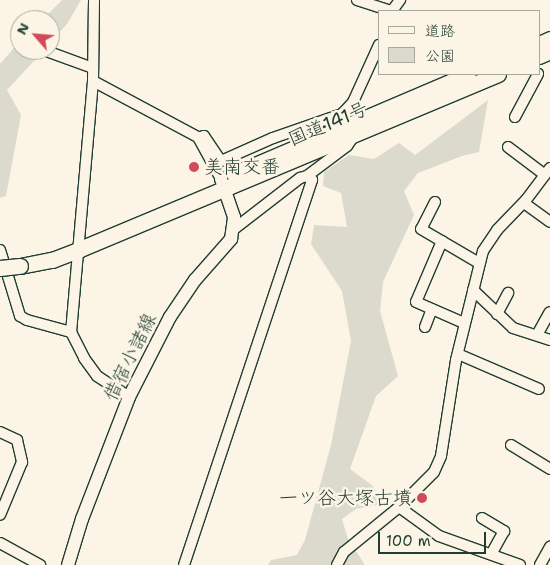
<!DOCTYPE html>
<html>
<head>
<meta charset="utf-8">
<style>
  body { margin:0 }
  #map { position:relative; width:550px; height:565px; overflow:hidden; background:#fcf5e5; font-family:"Shantell Sans","Klee One",sans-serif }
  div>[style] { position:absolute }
  .green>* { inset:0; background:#dcdacc }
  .roads { filter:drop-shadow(1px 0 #1f3d34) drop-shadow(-1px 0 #1f3d34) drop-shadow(0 1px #1f3d34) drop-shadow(0 -1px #1f3d34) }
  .minor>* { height:10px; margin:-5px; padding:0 5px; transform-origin:5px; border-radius:5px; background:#fcf5e5 }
  .major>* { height:12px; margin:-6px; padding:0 6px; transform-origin:6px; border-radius:6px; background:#fcf5e5 }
  .highway>* { height:15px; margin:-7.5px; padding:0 7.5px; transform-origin:7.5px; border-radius:7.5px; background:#fcf5e5 }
  .bridges { filter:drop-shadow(1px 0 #1f3d34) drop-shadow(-1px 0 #1f3d34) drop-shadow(0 1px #1f3d34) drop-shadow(0 -1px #1f3d34) }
  .highway-bridge>* { height:15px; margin:-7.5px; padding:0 7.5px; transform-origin:7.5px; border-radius:7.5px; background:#fcf5e5 }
  .dots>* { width:14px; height:14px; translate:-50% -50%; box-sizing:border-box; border:2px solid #fcf5e5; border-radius:50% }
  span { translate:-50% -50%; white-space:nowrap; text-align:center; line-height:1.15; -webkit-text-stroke:5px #fcf5e5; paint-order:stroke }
  .street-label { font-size:19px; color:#1f3d34 }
  .poi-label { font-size:19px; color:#1f3d34 }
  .left { translate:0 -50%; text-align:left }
  .right { translate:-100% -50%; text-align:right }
  .legend { position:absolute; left:378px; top:10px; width:162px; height:65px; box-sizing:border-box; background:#fcf5e5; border:1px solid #a4ab9e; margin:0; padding:6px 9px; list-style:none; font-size:15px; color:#1f3d34 }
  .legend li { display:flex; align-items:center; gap:10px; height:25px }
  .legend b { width:25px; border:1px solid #a4ab9e }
  .north { position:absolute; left:10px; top:10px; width:50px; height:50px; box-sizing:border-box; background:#fcf5e5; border:1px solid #a4ab9e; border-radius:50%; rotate:297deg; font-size:14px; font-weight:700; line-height:20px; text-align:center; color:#1f3d34 }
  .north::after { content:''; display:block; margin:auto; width:18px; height:22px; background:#d1495b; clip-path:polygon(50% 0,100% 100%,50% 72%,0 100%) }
  .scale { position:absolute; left:378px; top:532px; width:108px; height:22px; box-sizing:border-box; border:2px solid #1f3d34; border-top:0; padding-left:6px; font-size:15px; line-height:18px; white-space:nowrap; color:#1f3d34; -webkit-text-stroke:4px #fcf5e5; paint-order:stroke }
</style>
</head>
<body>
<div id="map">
  <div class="green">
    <div style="clip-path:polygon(62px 0,81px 0,67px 24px,50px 43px,50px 20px,42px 20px)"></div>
    <div style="clip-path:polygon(20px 41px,20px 50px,44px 50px,7px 90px,21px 115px,6px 196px,0 198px,0 64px)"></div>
    <div style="clip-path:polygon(488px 100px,479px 152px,462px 156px,418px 173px,404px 191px,414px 215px,383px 282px,380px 311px,398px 376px,376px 396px,350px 469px,373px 486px,381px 504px,356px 509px,342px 519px,348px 539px,365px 565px,268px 565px,271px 560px,297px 555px,305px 540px,331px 445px,351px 341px,342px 291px,311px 244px,314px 225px,347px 227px,341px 193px,323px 186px,324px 172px,349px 155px,374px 159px,399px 143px,415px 155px)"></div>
  </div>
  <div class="roads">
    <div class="minor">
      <div style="left:94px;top:0;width:81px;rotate:90.7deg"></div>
      <div style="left:93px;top:81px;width:119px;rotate:28.1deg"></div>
      <div style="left:198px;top:137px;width:48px;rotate:61.3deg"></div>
      <div style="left:357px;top:0;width:35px;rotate:18deg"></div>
      <div style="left:392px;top:11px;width:14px;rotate:-54deg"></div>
      <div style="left:49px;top:52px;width:47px;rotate:20deg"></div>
      <div style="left:93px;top:81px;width:252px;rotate:95deg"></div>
      <div style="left:71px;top:332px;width:29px;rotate:63deg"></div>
      <div style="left:84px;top:358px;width:22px;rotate:54deg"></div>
      <div style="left:97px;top:376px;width:38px;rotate:33deg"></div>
      <div style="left:515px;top:117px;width:49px;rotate:-61.9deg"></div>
      <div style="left:201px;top:137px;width:3px;rotate:-18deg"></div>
      <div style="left:204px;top:136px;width:30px;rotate:56deg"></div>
      <div style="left:221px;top:161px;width:57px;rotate:-23.9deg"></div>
      <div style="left:273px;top:138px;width:73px;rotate:-19.2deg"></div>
      <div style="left:342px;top:114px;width:16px;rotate:-47deg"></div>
      <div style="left:353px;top:102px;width:63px;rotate:-65.5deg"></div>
      <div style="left:508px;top:147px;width:46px;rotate:37.1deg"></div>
      <div style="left:307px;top:176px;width:50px;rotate:-36.9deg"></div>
      <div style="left:347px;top:146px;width:14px;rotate:-56deg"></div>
      <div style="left:435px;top:202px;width:30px;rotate:117deg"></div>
      <div style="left:421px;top:229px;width:67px;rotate:30.4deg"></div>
      <div style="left:524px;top:203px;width:32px;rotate:36deg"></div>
      <div style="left:442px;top:241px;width:66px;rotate:113.1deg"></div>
      <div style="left:416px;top:302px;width:52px;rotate:23.6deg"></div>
      <div style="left:0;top:250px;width:69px;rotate:73.1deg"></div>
      <div style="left:20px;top:316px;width:8px;rotate:30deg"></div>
      <div style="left:27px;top:320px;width:46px;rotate:15.3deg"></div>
      <div style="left:473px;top:290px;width:55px;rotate:43.5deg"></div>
      <div style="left:513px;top:328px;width:39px;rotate:18deg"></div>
      <div style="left:497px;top:314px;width:24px;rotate:-62deg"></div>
      <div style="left:425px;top:327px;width:19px;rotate:-69deg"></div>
      <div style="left:537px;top:335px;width:26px;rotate:-61deg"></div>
      <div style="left:458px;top:354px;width:88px;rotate:23.4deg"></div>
      <div style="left:0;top:432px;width:19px;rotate:25deg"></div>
      <div style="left:17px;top:440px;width:23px;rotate:77deg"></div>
      <div style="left:22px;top:462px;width:57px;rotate:112.5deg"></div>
      <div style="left:511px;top:445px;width:46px;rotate:31.6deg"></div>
      <div style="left:399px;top:507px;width:49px;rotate:35.9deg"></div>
      <div style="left:439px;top:536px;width:86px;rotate:19.7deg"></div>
      <div style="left:482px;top:518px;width:26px;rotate:31deg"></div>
      <div style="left:504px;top:531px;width:26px;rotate:119deg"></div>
      <div style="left:0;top:543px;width:46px;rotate:28.8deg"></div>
      <div style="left:184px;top:565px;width:406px;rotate:-71.6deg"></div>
      <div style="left:312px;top:180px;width:6px;rotate:-141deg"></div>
      <div style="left:307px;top:176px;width:7px;rotate:164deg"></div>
      <div style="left:300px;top:178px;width:83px;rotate:142.3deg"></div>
      <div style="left:337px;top:565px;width:15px;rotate:-62deg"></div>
      <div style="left:344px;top:552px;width:71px;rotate:-39.3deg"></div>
      <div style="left:399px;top:507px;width:49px;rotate:-45deg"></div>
      <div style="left:434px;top:472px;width:17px;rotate:-66deg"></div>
      <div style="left:441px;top:456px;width:97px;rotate:-81.1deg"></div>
      <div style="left:456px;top:360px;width:112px;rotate:-76.1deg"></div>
      <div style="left:483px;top:251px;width:25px;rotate:-56deg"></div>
      <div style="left:497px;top:230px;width:42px;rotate:-46deg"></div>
      <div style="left:526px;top:200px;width:40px;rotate:-53deg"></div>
      <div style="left:540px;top:565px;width:21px;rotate:-61deg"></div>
    </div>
    <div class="major">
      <div style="left:68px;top:565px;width:48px;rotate:-73.1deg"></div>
      <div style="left:82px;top:519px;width:131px;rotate:-68.9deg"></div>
      <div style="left:129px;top:397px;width:90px;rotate:-62.9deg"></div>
      <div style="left:170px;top:317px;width:45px;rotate:-56deg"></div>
      <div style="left:195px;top:280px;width:55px;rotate:-48.7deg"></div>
      <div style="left:231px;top:239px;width:22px;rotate:-82deg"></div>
      <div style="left:234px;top:217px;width:40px;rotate:-108.9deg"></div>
    </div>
    <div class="highway">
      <div style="left:539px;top:44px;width:12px;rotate:-24deg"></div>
      <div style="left:539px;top:56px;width:12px;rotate:-24deg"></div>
      <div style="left:234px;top:174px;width:254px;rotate:-23.1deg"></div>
      <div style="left:20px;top:266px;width:33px;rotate:-11deg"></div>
      <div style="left:52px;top:260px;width:30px;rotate:-21deg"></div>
      <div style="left:80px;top:249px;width:453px;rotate:-22.7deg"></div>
    </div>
  </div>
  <div class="bridges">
    <div class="highway-bridge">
      <div style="left:0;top:268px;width:20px;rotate:-6deg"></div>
    </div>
  </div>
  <div class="dots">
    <div style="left:194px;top:167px;background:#d1495b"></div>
    <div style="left:422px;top:498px;background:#d1495b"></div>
  </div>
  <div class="street-label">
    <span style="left:328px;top:124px;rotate:-23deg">国道141号</span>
    <span style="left:130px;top:357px;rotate:-64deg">借宿小諸線</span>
  </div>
  <div class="poi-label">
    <span class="left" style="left:204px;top:167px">美南交番</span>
    <span class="right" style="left:412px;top:498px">一ツ谷大塚古墳</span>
  </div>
  <ul class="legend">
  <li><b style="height:6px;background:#fcf5e5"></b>道路</li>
  <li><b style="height:14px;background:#dcdacc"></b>公園</li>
  </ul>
  <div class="north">N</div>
  <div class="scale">100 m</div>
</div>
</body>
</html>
